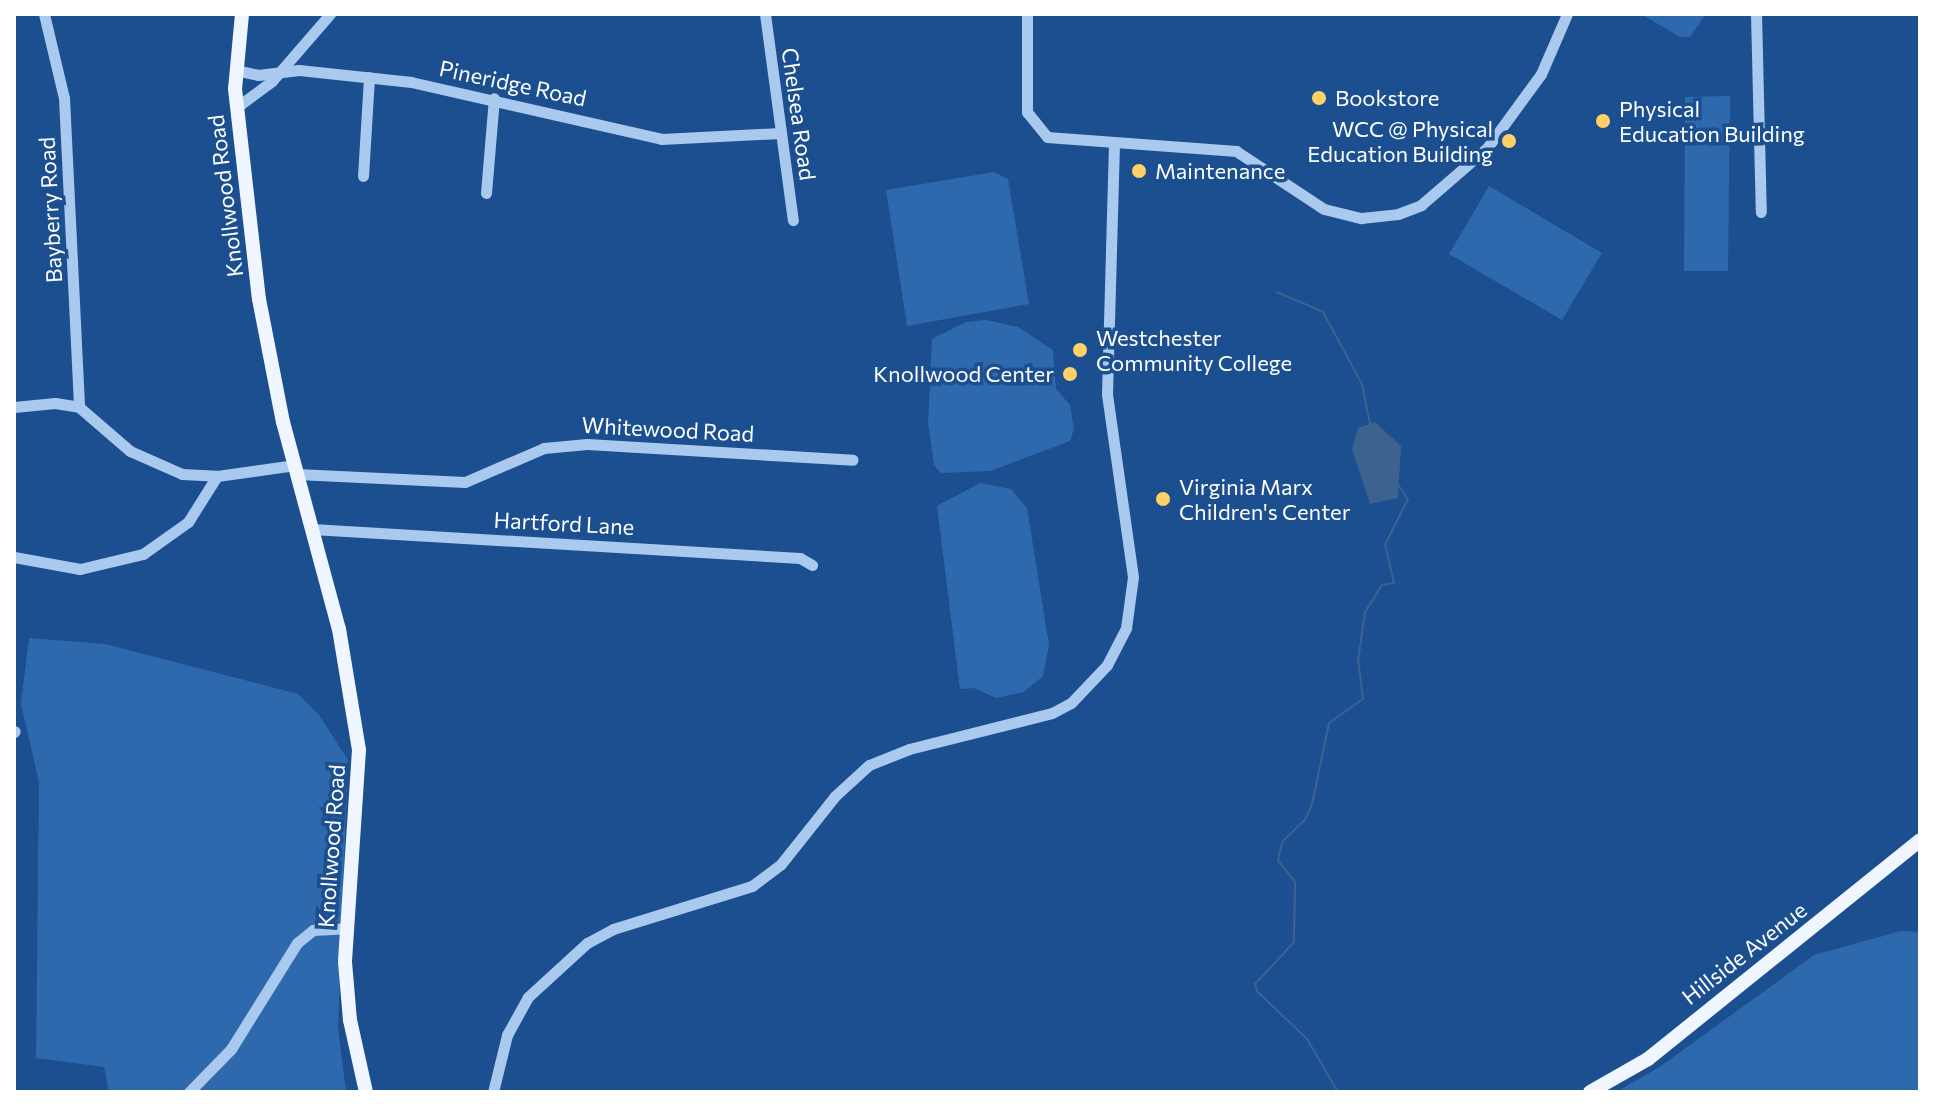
<!DOCTYPE html>
<html>
<head>
<meta charset="utf-8">
<style>
  body { margin:0 }
  #map { position:relative; width:1934px; height:1106px; overflow:hidden; background:#1b4f8f; font-family:Commissioner,sans-serif }
  div>[style] { position:absolute }
  .green>* { inset:0; background:#2e69ad }
  .water>* { inset:0; background:#3c6290 }
  .stream>* { height:2px; margin:-1px; padding:0 1px; transform-origin:1px; border-radius:1px; background:#3c6290 }
  .minor>* { height:11px; margin:-5.5px; padding:0 5.5px; transform-origin:5.5px; border-radius:5.5px; background:#a9c9ee }
  .major>* { height:14px; margin:-7px; padding:0 7px; transform-origin:7px; border-radius:7px; background:#f0f6ff }
  .dots>* { width:22px; height:22px; translate:-50% -50%; box-sizing:border-box; border:4px solid #1b4f8f; border-radius:50% }
  span { translate:-50% -50%; white-space:nowrap; text-align:center; line-height:1.15; -webkit-text-stroke:7px #1b4f8f; paint-order:stroke }
  .street-label { font-size:22px; color:#fff }
  .poi-label { font-size:22px; color:#fff }
  .left { translate:0 -50%; text-align:left }
  .right { translate:-100% -50%; text-align:right }
  .frame { position:absolute; inset:0; border:16px solid #fff; pointer-events:none }
</style>
</head>
<body>
<div id="map">
  <div class="green">
    <div style="clip-path:polygon(1641px 14px,1706px 14px,1690px 37px,1680px 37px)"></div>
    <div style="clip-path:polygon(1730px 96px,1728px 271px,1684px 271px,1685px 97px)"></div>
    <div style="clip-path:polygon(994px 172px,1008px 179px,1029px 304px,907px 326px,886px 190px)"></div>
    <div style="clip-path:polygon(1489px 186px,1602px 253px,1562px 320px,1449px 254px)"></div>
    <div style="clip-path:polygon(986px 320px,1018px 327px,1053px 350px,1056px 389px,1070px 405px,1074px 429px,1070px 441px,990px 471px,941px 473px,934px 465px,928px 423px,932px 339px,966px 322px)"></div>
    <div style="clip-path:polygon(980px 483px,1011px 489px,1027px 508px,1049px 645px,1043px 676px,1024px 692px,996px 698px,974px 688px,960px 689px,937px 506px)"></div>
    <div style="clip-path:polygon(29px 638px,105px 644px,298px 694px,319px 715px,348px 760px,338px 1027px,346px 1092px,109px 1092px,104px 1067px,36px 1058px,39px 782px,21px 704px)"></div>
    <div style="clip-path:polygon(1901px 931px,1920px 932px,1920px 1092px,1616px 1092px,1661px 1066px,1814px 955px)"></div>
  </div>
  <div class="water">
    <div style="clip-path:polygon(1375px 422px,1401px 446px,1398px 498px,1370px 504px,1352px 449px,1358px 428px)"></div>
  </div>
  <div class="stream">
    <div style="left:1277px;top:292px;width:50px;rotate:23.5deg"></div>
    <div style="left:1323px;top:312px;width:82px;rotate:61.6deg"></div>
    <div style="left:1362px;top:384px;width:41px;rotate:78.7deg"></div>
    <div style="left:1338px;top:1092px;width:61px;rotate:-120.3deg"></div>
    <div style="left:1307px;top:1039px;width:69px;rotate:-136.2deg"></div>
    <div style="left:1257px;top:991px;width:7px;rotate:-106deg"></div>
    <div style="left:1255px;top:984px;width:57px;rotate:-47.1deg"></div>
    <div style="left:1294px;top:942px;width:60px;rotate:-89deg"></div>
    <div style="left:1295px;top:882px;width:28px;rotate:-128deg"></div>
    <div style="left:1278px;top:860px;width:18px;rotate:-77deg"></div>
    <div style="left:1282px;top:842px;width:32px;rotate:-44deg"></div>
    <div style="left:1305px;top:820px;width:17px;rotate:-66deg"></div>
    <div style="left:1312px;top:804px;width:83px;rotate:-78.1deg"></div>
    <div style="left:1329px;top:723px;width:42px;rotate:-35.2deg"></div>
    <div style="left:1363px;top:699px;width:38px;rotate:-97deg"></div>
    <div style="left:1358px;top:661px;width:49px;rotate:-81.9deg"></div>
    <div style="left:1365px;top:612px;width:32px;rotate:-58deg"></div>
    <div style="left:1382px;top:585px;width:12px;rotate:-9deg"></div>
    <div style="left:1394px;top:583px;width:39px;rotate:-103deg"></div>
    <div style="left:1385px;top:545px;width:51px;rotate:-63.4deg"></div>
    <div style="left:1408px;top:499px;width:16px;rotate:-125deg"></div>
  </div>
  <div class="minor">
    <div style="left:44px;top:14px;width:86px;rotate:76.6deg"></div>
    <div style="left:64px;top:98px;width:309px;rotate:87.2deg"></div>
    <div style="left:765px;top:14px;width:208px;rotate:82.3deg"></div>
    <div style="left:1027px;top:14px;width:98px;rotate:90deg"></div>
    <div style="left:1027px;top:112px;width:32px;rotate:51deg"></div>
    <div style="left:1047px;top:137px;width:190px;rotate:4.2deg"></div>
    <div style="left:1236px;top:151px;width:105px;rotate:33.4deg"></div>
    <div style="left:1324px;top:209px;width:38px;rotate:14deg"></div>
    <div style="left:1361px;top:218px;width:37px;rotate:-6deg"></div>
    <div style="left:1398px;top:214px;width:25px;rotate:-21deg"></div>
    <div style="left:1421px;top:205px;width:87px;rotate:-40.8deg"></div>
    <div style="left:1487px;top:148px;width:92px;rotate:-53.9deg"></div>
    <div style="left:1541px;top:74px;width:65px;rotate:-66.6deg"></div>
    <div style="left:1756px;top:14px;width:198px;rotate:88.6deg"></div>
    <div style="left:235px;top:70px;width:24px;rotate:12deg"></div>
    <div style="left:258px;top:75px;width:41px;rotate:-7deg"></div>
    <div style="left:299px;top:70px;width:113px;rotate:6.1deg"></div>
    <div style="left:411px;top:82px;width:256px;rotate:12.8deg"></div>
    <div style="left:661px;top:139px;width:120px;rotate:-2.9deg"></div>
    <div style="left:237px;top:107px;width:44px;rotate:-36.6deg"></div>
    <div style="left:272px;top:81px;width:89px;rotate:-49.1deg"></div>
    <div style="left:363px;top:176px;width:99px;rotate:-86.5deg"></div>
    <div style="left:486px;top:193px;width:95px;rotate:-85.2deg"></div>
    <div style="left:14px;top:407px;width:41px;rotate:-5.6deg"></div>
    <div style="left:55px;top:403px;width:24px;rotate:9deg"></div>
    <div style="left:79px;top:407px;width:67px;rotate:40.8deg"></div>
    <div style="left:130px;top:451px;width:57px;rotate:23.9deg"></div>
    <div style="left:182px;top:474px;width:35px;rotate:3deg"></div>
    <div style="left:217px;top:476px;width:79px;rotate:-8deg"></div>
    <div style="left:297px;top:474px;width:168px;rotate:2.7deg"></div>
    <div style="left:465px;top:482px;width:86px;rotate:-23.3deg"></div>
    <div style="left:544px;top:448px;width:43px;rotate:-5.3deg"></div>
    <div style="left:587px;top:444px;width:266px;rotate:3.4deg"></div>
    <div style="left:312px;top:529px;width:489px;rotate:3.4deg"></div>
    <div style="left:800px;top:558px;width:14px;rotate:30deg"></div>
    <div style="left:14px;top:557px;width:67px;rotate:10.3deg"></div>
    <div style="left:80px;top:569px;width:65px;rotate:-13.4deg"></div>
    <div style="left:143px;top:554px;width:55px;rotate:-35.4deg"></div>
    <div style="left:188px;top:522px;width:54px;rotate:-57.8deg"></div>
    <div style="left:14px;top:732px;width:1px;rotate:-45deg"></div>
    <div style="left:189px;top:1092px;width:60px;rotate:-45.7deg"></div>
    <div style="left:231px;top:1049px;width:125px;rotate:-58.1deg"></div>
    <div style="left:297px;top:943px;width:21px;rotate:-39deg"></div>
    <div style="left:313px;top:930px;width:34px;rotate:-3deg"></div>
    <div style="left:493px;top:1092px;width:59px;rotate:-76.2deg"></div>
    <div style="left:507px;top:1035px;width:43px;rotate:-61.1deg"></div>
    <div style="left:528px;top:997px;width:80px;rotate:-42.5deg"></div>
    <div style="left:587px;top:943px;width:30px;rotate:-28deg"></div>
    <div style="left:613px;top:929px;width:145px;rotate:-17.2deg"></div>
    <div style="left:752px;top:886px;width:36px;rotate:-37deg"></div>
    <div style="left:781px;top:864px;width:87px;rotate:-51.5deg"></div>
    <div style="left:835px;top:796px;width:46px;rotate:-42.4deg"></div>
    <div style="left:869px;top:765px;width:43px;rotate:-21.8deg"></div>
    <div style="left:909px;top:749px;width:147px;rotate:-14.1deg"></div>
    <div style="left:1052px;top:713px;width:21px;rotate:-28deg"></div>
    <div style="left:1071px;top:703px;width:52px;rotate:-46.5deg"></div>
    <div style="left:1107px;top:665px;width:42px;rotate:-62.8deg"></div>
    <div style="left:1126px;top:628px;width:51px;rotate:-82.2deg"></div>
    <div style="left:1133px;top:577px;width:185px;rotate:-98.1deg"></div>
    <div style="left:1107px;top:394px;width:250px;rotate:-88.4deg"></div>
  </div>
  <div class="major">
    <div style="left:242px;top:14px;width:75px;rotate:95.3deg"></div>
    <div style="left:235px;top:89px;width:211px;rotate:83.5deg"></div>
    <div style="left:259px;top:299px;width:125px;rotate:79deg"></div>
    <div style="left:283px;top:422px;width:214px;rotate:74.9deg"></div>
    <div style="left:339px;top:629px;width:123px;rotate:80.6deg"></div>
    <div style="left:359px;top:750px;width:212px;rotate:93.8deg"></div>
    <div style="left:345px;top:962px;width:58px;rotate:85.1deg"></div>
    <div style="left:350px;top:1020px;width:74px;rotate:77.5deg"></div>
    <div style="left:1590px;top:1092px;width:67px;rotate:-29.6deg"></div>
    <div style="left:1648px;top:1059px;width:349px;rotate:-38.8deg"></div>
  </div>
  <div class="dots">
    <div style="left:1319px;top:98px;background:#ffd166"></div>
    <div style="left:1603px;top:121px;background:#ffd166"></div>
    <div style="left:1509px;top:141px;background:#ffd166"></div>
    <div style="left:1139px;top:171px;background:#ffd166"></div>
    <div style="left:1080px;top:350px;background:#ffd166"></div>
    <div style="left:1070px;top:374px;background:#ffd166"></div>
    <div style="left:1163px;top:499px;background:#ffd166"></div>
  </div>
  <div class="street-label">
    <span style="left:513px;top:83px;rotate:12deg">Pineridge Road</span>
    <span style="left:799px;top:114px;rotate:82deg">Chelsea Road</span>
    <span style="left:225px;top:196px;rotate:-97deg">Knollwood Road</span>
    <span style="left:50px;top:210px;rotate:-93deg">Bayberry Road</span>
    <span style="left:668px;top:429px;rotate:3deg">Whitewood Road</span>
    <span style="left:564px;top:523px;rotate:3deg">Hartford Lane</span>
    <span style="left:331px;top:846px;rotate:-86deg">Knollwood Road</span>
    <span style="left:1744px;top:953px;rotate:-38deg">Hillside Avenue</span>
  </div>
  <div class="poi-label">
    <span class="left" style="left:1335px;top:98px">Bookstore</span>
    <span class="left" style="left:1619px;top:121px">Physical<br>Education Building</span>
    <span class="right" style="left:1493px;top:141px">WCC @ Physical<br>Education Building</span>
    <span class="left" style="left:1155px;top:171px">Maintenance</span>
    <span class="left" style="left:1096px;top:350px">Westchester<br>Community College</span>
    <span class="right" style="left:1054px;top:374px">Knollwood Center</span>
    <span class="left" style="left:1179px;top:499px">Virginia Marx<br>Children's Center</span>
  </div>
  <div class="frame"></div>
</div>
</body>
</html>
